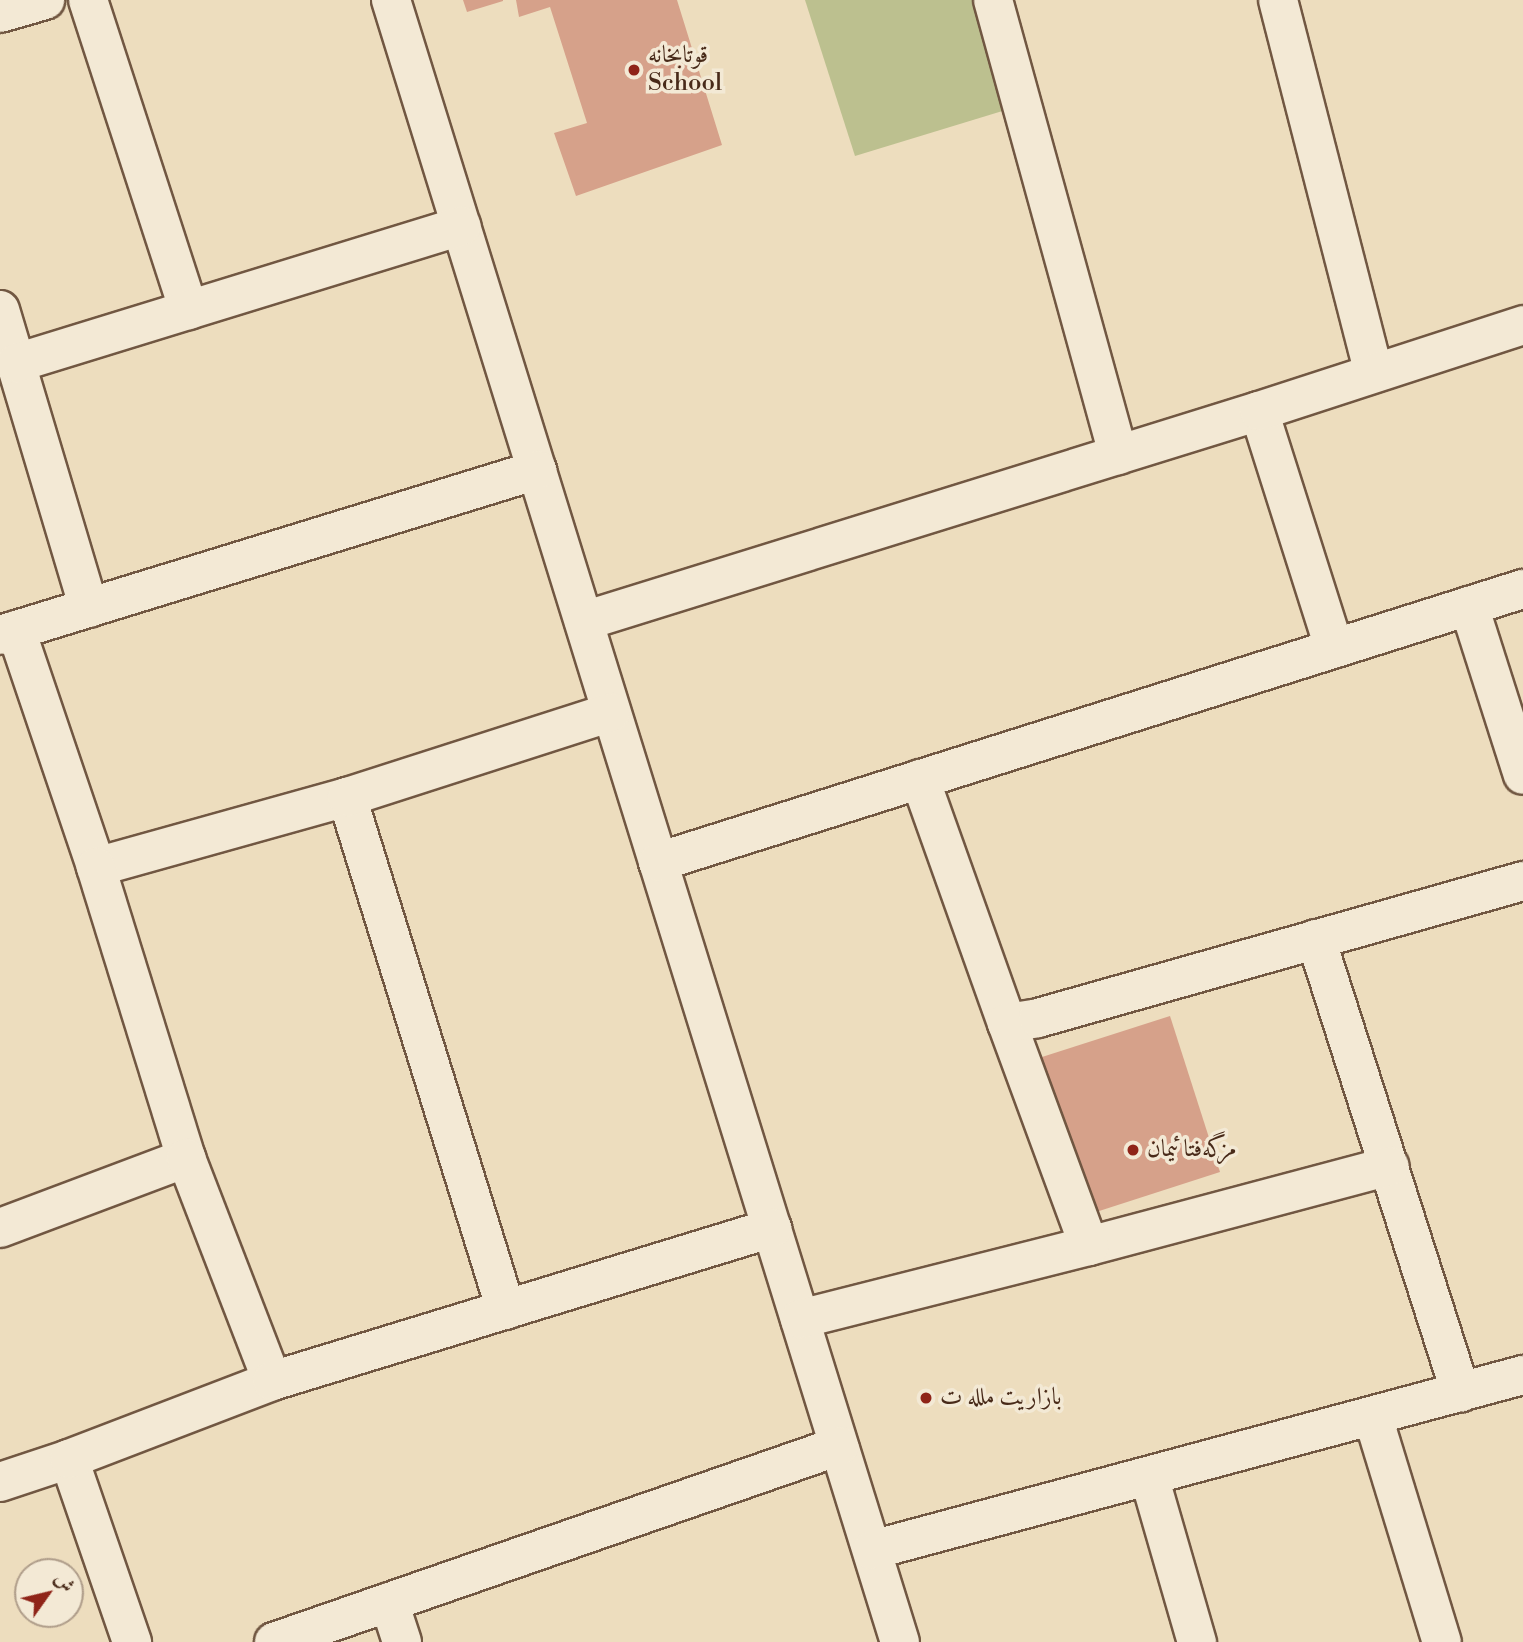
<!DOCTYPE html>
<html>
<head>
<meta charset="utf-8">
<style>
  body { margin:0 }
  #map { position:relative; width:1523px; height:1642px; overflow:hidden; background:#edddbe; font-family:"Libre Bodoni",Amiri,serif }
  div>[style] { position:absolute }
  .green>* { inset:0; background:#bcc08f }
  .building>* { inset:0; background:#d6a18a }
  .roads { filter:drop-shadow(2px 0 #715742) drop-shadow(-2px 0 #715742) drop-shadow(0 2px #715742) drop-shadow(0 -2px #715742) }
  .minor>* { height:38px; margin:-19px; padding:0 19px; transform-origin:19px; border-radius:19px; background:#f3e9d5 }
  .dots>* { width:19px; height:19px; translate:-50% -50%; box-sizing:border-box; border:4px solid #f3e9d5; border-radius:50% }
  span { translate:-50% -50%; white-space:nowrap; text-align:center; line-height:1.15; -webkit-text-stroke:7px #f3e9d5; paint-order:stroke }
  .poi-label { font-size:24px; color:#482a19 }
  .left { translate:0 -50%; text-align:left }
  .north { position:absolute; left:14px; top:1558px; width:70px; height:70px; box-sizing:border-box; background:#f3e9d5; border:2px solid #af9d8a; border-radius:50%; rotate:56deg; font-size:19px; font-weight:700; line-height:28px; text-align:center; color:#482a19 }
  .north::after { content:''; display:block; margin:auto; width:24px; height:32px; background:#8f2418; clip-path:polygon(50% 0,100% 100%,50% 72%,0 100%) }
</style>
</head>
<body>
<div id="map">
  <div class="green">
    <div style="clip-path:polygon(805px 0,976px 0,1009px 109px,855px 156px)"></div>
  </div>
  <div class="building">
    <div style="clip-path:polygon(463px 0,503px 0,503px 1px,467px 12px)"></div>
    <div style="clip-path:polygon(516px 0,677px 0,722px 145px,576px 196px,554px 133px,587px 123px,550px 7px,519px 17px)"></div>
    <div style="clip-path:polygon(1170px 1016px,1220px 1172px,1093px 1213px,1042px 1057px)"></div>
  </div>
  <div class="roads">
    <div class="minor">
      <div style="left:88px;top:0;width:326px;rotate:72deg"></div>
      <div style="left:391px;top:0;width:1719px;rotate:72.78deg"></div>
      <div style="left:993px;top:0;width:472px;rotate:74.6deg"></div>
      <div style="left:1278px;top:0;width:385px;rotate:75.6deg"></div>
      <div style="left:0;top:13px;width:47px;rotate:-16.1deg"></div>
      <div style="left:0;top:310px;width:311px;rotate:73.4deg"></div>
      <div style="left:16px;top:363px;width:466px;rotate:-17.1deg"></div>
      <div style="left:1259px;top:411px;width:249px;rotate:72.4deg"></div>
      <div style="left:1469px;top:606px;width:177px;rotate:72.3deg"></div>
      <div style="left:584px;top:621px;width:707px;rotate:-17.28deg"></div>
      <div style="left:1259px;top:411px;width:278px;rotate:-18deg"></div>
      <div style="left:16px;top:630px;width:250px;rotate:71.3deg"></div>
      <div style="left:96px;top:867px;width:261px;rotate:-15.6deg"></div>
      <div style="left:347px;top:797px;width:537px;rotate:72.78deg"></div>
      <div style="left:0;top:635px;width:562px;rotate:-17.08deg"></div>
      <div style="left:920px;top:779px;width:259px;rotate:70.4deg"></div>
      <div style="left:347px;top:797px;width:277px;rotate:-17.8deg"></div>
      <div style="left:658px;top:862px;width:907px;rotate:-17.52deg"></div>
      <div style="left:96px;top:867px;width:305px;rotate:72.8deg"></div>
      <div style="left:1316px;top:939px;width:476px;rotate:72.3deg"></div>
      <div style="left:0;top:1228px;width:199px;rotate:-20.6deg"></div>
      <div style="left:186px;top:1158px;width:239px;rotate:68.9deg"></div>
      <div style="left:1089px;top:1246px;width:311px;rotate:-14.9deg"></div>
      <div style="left:800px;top:1319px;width:298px;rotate:-14.2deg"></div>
      <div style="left:1089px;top:1246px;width:238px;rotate:-110.2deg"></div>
      <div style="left:1007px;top:1023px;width:31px;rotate:-9deg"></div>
      <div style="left:1038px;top:1018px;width:504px;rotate:-15.77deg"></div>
      <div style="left:1373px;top:1417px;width:235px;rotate:73deg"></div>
      <div style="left:69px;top:1459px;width:194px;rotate:71deg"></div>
      <div style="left:1149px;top:1476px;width:173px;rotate:73.9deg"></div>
      <div style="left:0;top:1482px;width:73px;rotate:-18.4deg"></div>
      <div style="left:69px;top:1459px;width:217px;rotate:-21deg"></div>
      <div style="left:272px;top:1381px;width:523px;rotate:-17.01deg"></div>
      <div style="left:872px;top:1550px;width:674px;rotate:-15.05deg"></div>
      <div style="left:389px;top:1602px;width:42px;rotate:72deg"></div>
      <div style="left:274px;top:1642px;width:598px;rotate:-19.13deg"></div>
    </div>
  </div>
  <div class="dots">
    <div style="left:634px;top:70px;background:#8f2418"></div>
    <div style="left:1133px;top:1150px;background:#8f2418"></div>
    <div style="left:926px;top:1398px;background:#8f2418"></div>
  </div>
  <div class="poi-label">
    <span class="left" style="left:648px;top:70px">قوتابخانه‌<br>School</span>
    <span class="left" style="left:1147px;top:1150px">مزگەفتا ئيمان</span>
    <span class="left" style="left:940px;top:1398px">بازاريت ملله ت</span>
  </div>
  <div class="north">ش</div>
</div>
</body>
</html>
